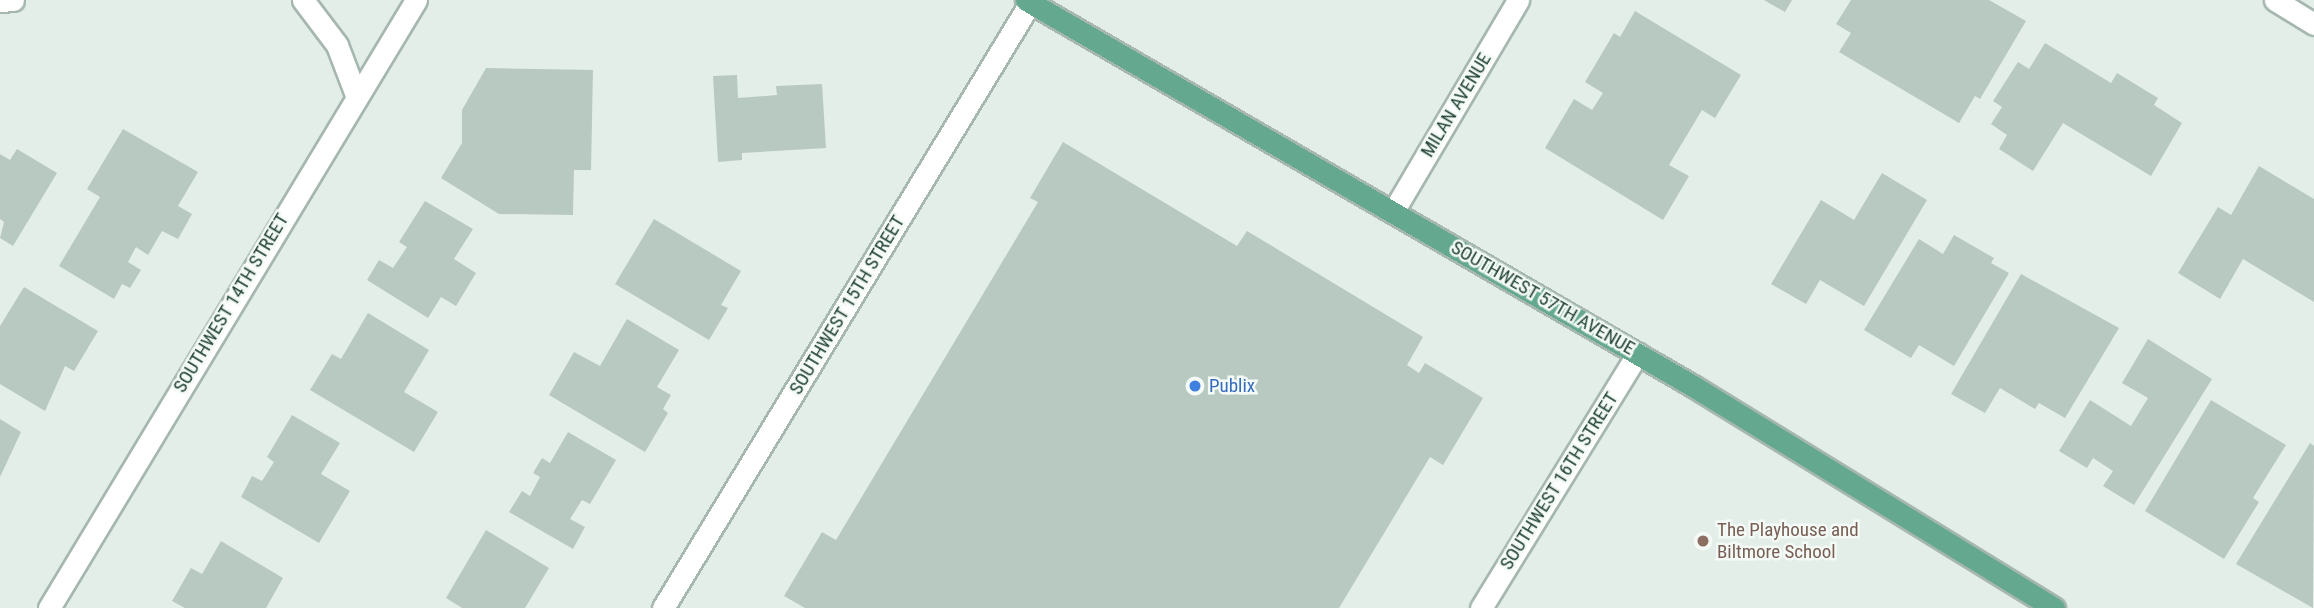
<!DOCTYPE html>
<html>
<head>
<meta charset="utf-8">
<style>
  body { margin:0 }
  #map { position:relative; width:2314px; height:608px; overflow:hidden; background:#e3eee8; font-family:"Roboto Condensed",sans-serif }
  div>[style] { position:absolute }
  .building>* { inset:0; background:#b8c9c1 }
  .roads { filter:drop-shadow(2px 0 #a5b7af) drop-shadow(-2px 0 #a5b7af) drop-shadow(0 2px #a5b7af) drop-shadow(0 -2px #a5b7af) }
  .minor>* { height:21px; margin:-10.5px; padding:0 10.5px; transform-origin:10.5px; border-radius:10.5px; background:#fff }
  .major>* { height:21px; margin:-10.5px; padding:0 10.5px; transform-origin:10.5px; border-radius:10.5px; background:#64a88f }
  .dots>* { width:19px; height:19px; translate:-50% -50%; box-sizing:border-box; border:4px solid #f4faf6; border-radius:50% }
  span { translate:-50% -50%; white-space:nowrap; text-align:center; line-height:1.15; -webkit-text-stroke:5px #f4faf6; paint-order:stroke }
  .street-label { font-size:19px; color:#214235 }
  .shop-label { font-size:19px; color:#366cbe }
  .left { translate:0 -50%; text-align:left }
  .education-label { font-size:19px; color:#785e54 }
</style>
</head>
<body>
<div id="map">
  <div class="building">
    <div style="clip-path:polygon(1764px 0,1792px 0,1785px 12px)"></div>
    <div style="clip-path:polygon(1851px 0,1989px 0,2026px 21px,1980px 99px,1975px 96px,1959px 123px,1839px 52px,1851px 33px,1836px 24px)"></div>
    <div style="clip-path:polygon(1635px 11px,1741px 75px,1715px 118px,1702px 110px,1669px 165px,1689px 176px,1663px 220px,1545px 148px,1574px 99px,1592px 110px,1603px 93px,1585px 82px,1614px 33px,1620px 37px)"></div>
    <div style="clip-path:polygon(2045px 43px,2111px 83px,2117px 73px,2158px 98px,2154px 105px,2182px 123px,2151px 176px,2063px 123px,2033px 171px,1999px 149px,2007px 135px,1991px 124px,2002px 107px,1993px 101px,2018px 62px,2029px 69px)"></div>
    <div style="clip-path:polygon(486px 68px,593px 70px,591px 170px,574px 170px,573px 215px,499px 214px,441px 178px,462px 143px,462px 110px)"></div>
    <div style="clip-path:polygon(737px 75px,738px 98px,777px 95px,776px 86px,822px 84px,826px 148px,742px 153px,742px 160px,718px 162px,713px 76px)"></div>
    <div style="clip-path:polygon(123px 129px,198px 172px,178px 206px,192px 214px,178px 239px,162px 231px,148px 255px,136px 247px,128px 262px,141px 270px,130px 288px,122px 284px,114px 299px,59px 266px,100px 197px,87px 189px)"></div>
    <div style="clip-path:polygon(1063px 142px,1237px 246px,1247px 231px,1423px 337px,1407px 365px,1419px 373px,1425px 363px,1483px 398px,1443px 465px,1430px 457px,1339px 608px,805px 608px,784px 596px,822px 532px,836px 540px,1038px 202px,1030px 198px)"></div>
    <div style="clip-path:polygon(17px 149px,57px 173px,13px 246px,0 238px,4px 222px,0 219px,0 154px,10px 160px)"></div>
    <div style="clip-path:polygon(2259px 166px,2314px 199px,2314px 302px,2243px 259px,2220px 299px,2178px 273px,2218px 207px,2231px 215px)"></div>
    <div style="clip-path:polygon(1882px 173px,1927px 200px,1864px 306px,1820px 280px,1806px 304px,1771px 284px,1821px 200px,1854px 220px)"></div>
    <div style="clip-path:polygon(425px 201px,473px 229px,454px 259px,476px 273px,456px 306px,441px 297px,428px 318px,367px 280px,379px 260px,393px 268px,407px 247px,399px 242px)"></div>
    <div style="clip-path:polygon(654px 219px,741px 271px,721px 305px,728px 308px,709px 340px,615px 284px)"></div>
    <div style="clip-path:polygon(1954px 235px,1994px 258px,1991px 263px,2009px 273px,1954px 366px,1919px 345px,1911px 358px,1864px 330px,1919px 239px,1943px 254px)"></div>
    <div style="clip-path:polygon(2021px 274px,2119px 328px,2065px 418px,2039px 403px,2035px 409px,2000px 388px,1985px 413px,1951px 394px)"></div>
    <div style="clip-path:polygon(24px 287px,98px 331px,74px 371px,65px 366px,45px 411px,0 384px,0 326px)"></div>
    <div style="clip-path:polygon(368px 313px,429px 350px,404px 392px,438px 412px,414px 452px,310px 390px,332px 354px,341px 359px)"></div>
    <div style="clip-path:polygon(627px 319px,679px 350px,657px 387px,671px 395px,663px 409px,668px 413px,645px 452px,549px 395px,574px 352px,600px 366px)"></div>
    <div style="clip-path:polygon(2148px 339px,2212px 379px,2134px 505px,2103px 486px,2113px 471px,2093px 458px,2087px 468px,2059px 451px,2090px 400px,2131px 426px,2148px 398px,2122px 383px)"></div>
    <div style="clip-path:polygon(2211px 400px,2286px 445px,2253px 498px,2259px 502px,2224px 559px,2145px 511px)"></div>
    <div style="clip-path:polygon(292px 415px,340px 443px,321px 474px,350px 491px,319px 543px,241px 497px,252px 476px,262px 481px,274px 462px,267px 457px)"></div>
    <div style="clip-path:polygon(0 419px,21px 432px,0 477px)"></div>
    <div style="clip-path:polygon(568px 432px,616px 460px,590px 504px,582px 500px,570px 519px,585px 527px,573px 549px,509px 512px,522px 491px,530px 496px,540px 477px,533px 473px,542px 458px,550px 463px)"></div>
    <div style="clip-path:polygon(2310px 443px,2314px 446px,2313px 608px,2236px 564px)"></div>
    <div style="clip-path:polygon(486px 530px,549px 568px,525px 608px,462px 608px,446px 598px)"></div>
    <div style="clip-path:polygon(221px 541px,283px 578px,266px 608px,185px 608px,172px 601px,191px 568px,202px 574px)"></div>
  </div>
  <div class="roads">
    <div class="minor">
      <div style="left:303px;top:0;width:56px;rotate:52.9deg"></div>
      <div style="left:337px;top:45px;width:53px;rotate:69.2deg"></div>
      <div style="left:2275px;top:0;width:46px;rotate:31.6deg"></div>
      <div style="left:0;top:1px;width:13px;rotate:-4deg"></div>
      <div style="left:1394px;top:210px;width:244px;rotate:-59.4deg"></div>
      <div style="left:49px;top:608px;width:710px;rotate:-58.88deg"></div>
      <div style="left:663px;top:608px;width:708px;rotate:-58.76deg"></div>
      <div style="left:1481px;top:608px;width:299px;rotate:-58.4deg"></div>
    </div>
    <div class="major">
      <div style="left:1026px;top:0;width:771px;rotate:30.06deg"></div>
      <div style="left:1693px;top:386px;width:424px;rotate:31.6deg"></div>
    </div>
  </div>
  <div class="dots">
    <div style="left:1195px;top:386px;background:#3f7fe0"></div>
    <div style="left:1703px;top:541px;background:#8d6e63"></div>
  </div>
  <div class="street-label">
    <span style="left:1456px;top:105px;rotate:-59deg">MILAN AVENUE</span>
    <span style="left:1543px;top:298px;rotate:30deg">SOUTHWEST 57TH AVENUE</span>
    <span style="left:231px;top:303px;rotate:-59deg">SOUTHWEST 14TH STREET</span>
    <span style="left:847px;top:305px;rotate:-59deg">SOUTHWEST 15TH STREET</span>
    <span style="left:1559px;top:481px;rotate:-58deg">SOUTHWEST 16TH STREET</span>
  </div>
  <div class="shop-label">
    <span class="left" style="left:1209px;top:386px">Publix</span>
  </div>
  <div class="education-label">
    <span class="left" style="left:1717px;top:541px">The Playhouse and<br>Biltmore School</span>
  </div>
</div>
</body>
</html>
